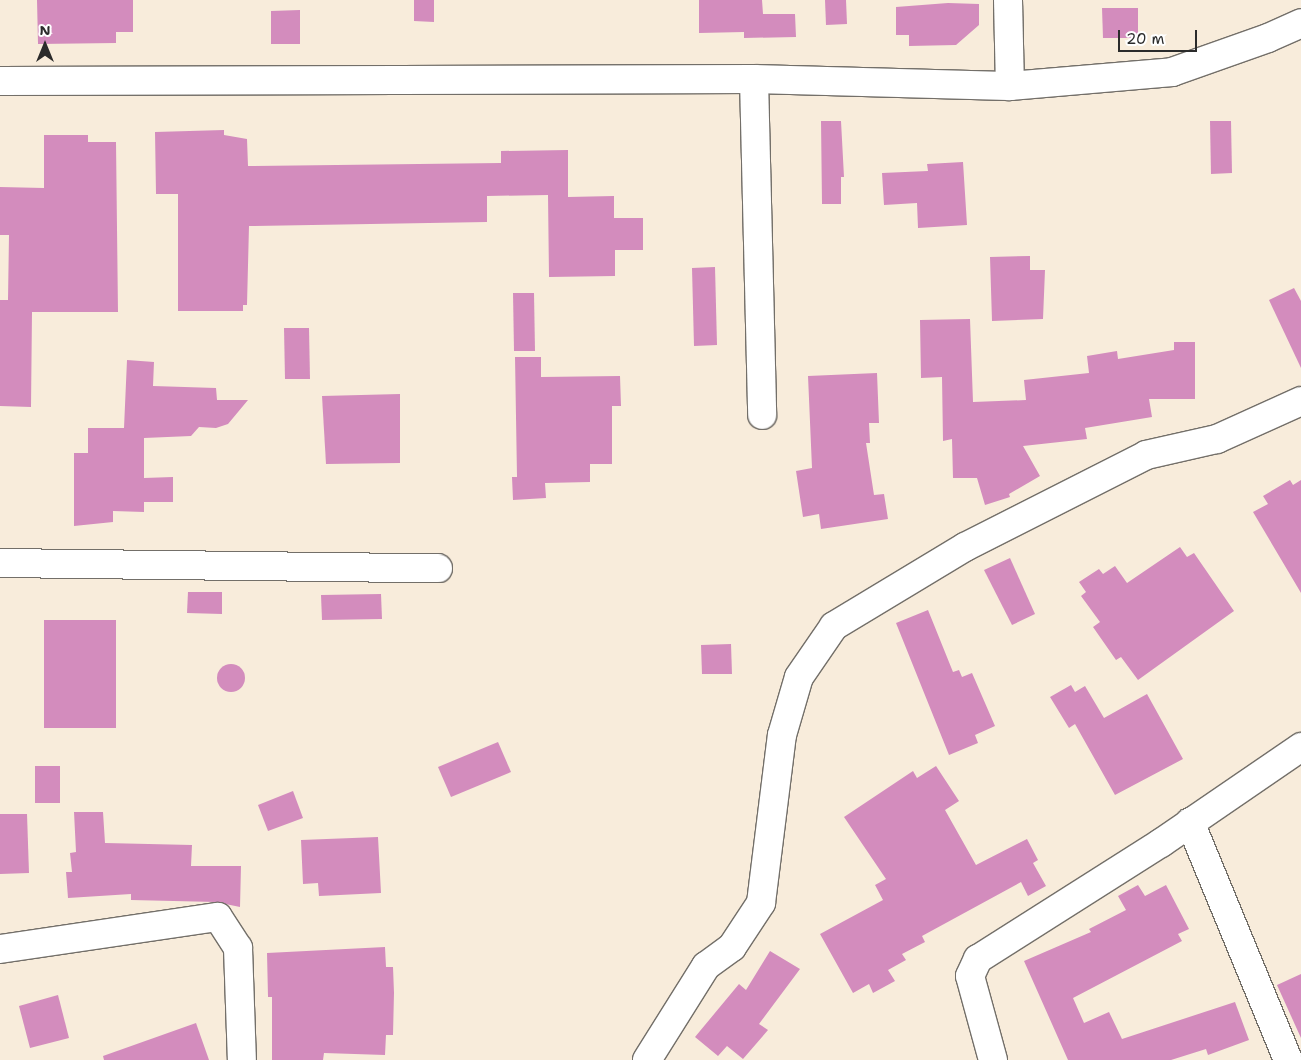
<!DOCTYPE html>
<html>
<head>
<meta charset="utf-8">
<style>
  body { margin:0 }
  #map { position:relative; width:1301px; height:1060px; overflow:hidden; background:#f8ecdb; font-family:"Shantell Sans",sans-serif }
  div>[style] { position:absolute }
  .building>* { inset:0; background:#d38cbd }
  .round { border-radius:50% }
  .roads { filter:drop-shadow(1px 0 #736f69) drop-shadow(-1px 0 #736f69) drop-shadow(0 1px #736f69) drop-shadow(0 -1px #736f69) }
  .minor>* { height:28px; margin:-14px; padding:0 14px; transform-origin:14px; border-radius:14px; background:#fff }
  span { translate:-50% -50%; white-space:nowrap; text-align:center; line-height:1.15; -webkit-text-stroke:4.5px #fff; paint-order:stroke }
  .north { position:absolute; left:20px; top:20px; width:50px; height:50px; -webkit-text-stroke:4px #fff; paint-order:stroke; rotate:0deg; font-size:14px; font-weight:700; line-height:20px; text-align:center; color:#2b2b2b }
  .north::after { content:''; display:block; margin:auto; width:18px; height:22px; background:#2b2b2b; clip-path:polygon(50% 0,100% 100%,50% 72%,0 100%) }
  .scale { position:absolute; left:1118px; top:30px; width:79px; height:22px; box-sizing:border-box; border:2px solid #2b2b2b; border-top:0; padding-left:6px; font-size:15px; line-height:18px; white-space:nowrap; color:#2b2b2b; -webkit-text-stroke:4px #fff; paint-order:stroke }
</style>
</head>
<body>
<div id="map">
  <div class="building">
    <div style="clip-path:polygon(37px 0,133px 0,133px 32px,116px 32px,116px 43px,38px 44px)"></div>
    <div style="clip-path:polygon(414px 0,434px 0,434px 22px,414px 21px)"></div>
    <div style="clip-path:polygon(699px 0,762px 0,763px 14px,795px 14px,796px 37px,744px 38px,744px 32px,699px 33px)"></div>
    <div style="clip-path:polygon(825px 0,846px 0,847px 24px,826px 25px)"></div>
    <div style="clip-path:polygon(948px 3px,979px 4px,979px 25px,956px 45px,909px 46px,909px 35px,896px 35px,896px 7px)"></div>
    <div style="clip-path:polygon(1102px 8px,1138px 8px,1138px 38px,1103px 38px)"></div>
    <div style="clip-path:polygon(300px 10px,300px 44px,271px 44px,271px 11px)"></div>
    <div style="clip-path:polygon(821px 121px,841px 121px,844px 177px,841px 177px,841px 204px,822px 204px)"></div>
    <div style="clip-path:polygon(1210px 121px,1231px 121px,1232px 173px,1211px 174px)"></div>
    <div style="clip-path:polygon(224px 130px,224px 135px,247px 139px,248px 166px,501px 163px,501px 151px,568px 150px,568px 197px,614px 196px,614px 218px,643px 218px,643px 250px,615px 250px,615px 276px,549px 277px,548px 195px,487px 196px,487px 222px,249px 226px,247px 305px,243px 305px,243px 311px,178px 311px,178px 194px,156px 194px,155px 132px)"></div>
    <div style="clip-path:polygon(44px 135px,88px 135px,88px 142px,116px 142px,118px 312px,32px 312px,31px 407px,0 406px,0 300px,8px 300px,9px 235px,0 235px,0 187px,44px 188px)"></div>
    <div style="clip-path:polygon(963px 162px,967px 225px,918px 228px,917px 203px,884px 205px,882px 173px,928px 171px,927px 164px)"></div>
    <div style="clip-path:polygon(1030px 256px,1030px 270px,1045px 270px,1043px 319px,992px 321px,990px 257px)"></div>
    <div style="clip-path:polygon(715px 267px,717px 345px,694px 346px,692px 268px)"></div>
    <div style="clip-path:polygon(1294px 288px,1301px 301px,1301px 368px,1269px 300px)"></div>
    <div style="clip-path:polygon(513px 293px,534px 293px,535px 351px,514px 351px)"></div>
    <div style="clip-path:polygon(970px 319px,973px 402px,1026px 400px,1024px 380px,1089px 373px,1087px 356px,1117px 351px,1118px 359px,1174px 350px,1174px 342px,1195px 342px,1195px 399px,1149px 399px,1152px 417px,1085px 428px,1087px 439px,1023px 446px,1040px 476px,1009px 494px,1010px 497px,985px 505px,977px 478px,953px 478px,952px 439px,943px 441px,942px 377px,921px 378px,920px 320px)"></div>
    <div style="clip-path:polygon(284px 328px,309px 328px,310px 379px,285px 379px)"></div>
    <div style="clip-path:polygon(515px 357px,541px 357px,541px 377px,620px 376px,621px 406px,612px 406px,612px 464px,590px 464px,590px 482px,545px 483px,546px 498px,513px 500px,512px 477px,517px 477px)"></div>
    <div style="clip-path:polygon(127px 360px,154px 362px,153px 386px,216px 388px,217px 400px,248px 400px,228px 424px,216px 428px,199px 427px,191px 436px,144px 438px,144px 478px,173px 477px,173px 502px,144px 502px,144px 512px,113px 511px,113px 522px,74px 526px,74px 453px,88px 453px,88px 428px,124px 428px)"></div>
    <div style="clip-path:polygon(877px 373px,879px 423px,869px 423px,870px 443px,866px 443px,874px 495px,884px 494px,888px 519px,821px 529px,819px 514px,803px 517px,796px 471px,812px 468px,808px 376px)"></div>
    <div style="clip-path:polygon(400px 394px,400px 463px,326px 464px,322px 396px)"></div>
    <div style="clip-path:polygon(1290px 480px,1293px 485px,1301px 480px,1301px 593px,1253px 512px,1268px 504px,1263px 496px)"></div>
    <div style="clip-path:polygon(1180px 547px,1187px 557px,1194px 553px,1234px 611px,1138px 680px,1121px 657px,1116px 660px,1093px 627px,1100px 622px,1081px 596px,1086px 592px,1079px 582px,1099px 569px,1103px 574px,1115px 566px,1127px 583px)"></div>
    <div style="clip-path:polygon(1010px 558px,1035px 614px,1012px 625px,984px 570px)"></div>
    <div style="clip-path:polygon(188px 592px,222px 592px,222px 614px,187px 613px)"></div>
    <div style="clip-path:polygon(381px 594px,382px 619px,322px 620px,321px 595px)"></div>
    <div style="clip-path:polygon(928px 610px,953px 672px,959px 670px,962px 677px,972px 673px,995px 726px,975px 735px,978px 743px,949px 755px,896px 623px)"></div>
    <div style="clip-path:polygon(44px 620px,116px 620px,116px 728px,44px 728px)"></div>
    <div style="clip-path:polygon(731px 644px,732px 674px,702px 674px,701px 645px)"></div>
    <div class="round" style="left:217px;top:664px;width:28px;height:28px"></div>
    <div style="clip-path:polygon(1071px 685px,1075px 692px,1085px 686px,1104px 718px,1147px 694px,1183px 759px,1115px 795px,1075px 724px,1069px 728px,1050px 697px)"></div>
    <div style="clip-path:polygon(498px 742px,511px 772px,451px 797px,438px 767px)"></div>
    <div style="clip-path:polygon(35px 766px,60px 766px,60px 803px,35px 803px)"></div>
    <div style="clip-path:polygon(936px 766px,959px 801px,945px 810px,976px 865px,1027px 839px,1038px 860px,1033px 863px,1046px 886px,1028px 896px,1021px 882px,922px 936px,925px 942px,902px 954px,906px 960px,888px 970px,895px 981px,873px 993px,869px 984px,853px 993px,820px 934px,883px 900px,875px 885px,886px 879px,844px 817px,913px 771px,917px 778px)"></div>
    <div style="clip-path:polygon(293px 791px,303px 818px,268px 831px,258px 805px)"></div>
    <div style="clip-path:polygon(74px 812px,103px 812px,105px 843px,192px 845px,191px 866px,241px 866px,240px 907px,216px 902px,131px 900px,131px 894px,68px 898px,66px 872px,72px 872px,70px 853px,76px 852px)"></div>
    <div style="clip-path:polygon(0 814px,27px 814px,29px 873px,0 874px)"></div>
    <div style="clip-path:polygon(378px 837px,381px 893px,319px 896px,318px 883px,303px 884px,301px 840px)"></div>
    <div style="clip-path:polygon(1138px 885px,1145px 896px,1166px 885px,1189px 929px,1178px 934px,1182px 941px,1073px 998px,1084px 1023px,1109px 1012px,1122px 1039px,1235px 1002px,1249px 1040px,1208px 1055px,1206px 1049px,1171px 1060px,1068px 1060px,1024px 961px,1091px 932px,1089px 929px,1126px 910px,1118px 896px)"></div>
    <div style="clip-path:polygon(385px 947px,386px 967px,393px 967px,394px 993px,393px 1035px,386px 1035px,385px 1055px,324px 1053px,323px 1060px,272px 1060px,272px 997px,268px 997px,267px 953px)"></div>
    <div style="clip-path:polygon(770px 951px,800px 969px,759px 1024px,768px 1030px,743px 1059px,727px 1046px,718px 1056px,695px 1037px,739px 984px,746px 990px)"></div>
    <div style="clip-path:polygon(1301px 974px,1301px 1038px,1277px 985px)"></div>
    <div style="clip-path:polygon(58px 995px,69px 1038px,30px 1048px,19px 1006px)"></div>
    <div style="clip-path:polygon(196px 1023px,209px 1060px,104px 1060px,103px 1056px)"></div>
  </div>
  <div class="roads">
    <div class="minor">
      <div style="left:1008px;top:0;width:86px;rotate:88.7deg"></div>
      <div style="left:754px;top:79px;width:336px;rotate:88.6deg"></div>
      <div style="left:0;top:81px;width:754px;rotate:-0.15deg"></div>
      <div style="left:754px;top:79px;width:256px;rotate:1.6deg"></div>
      <div style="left:1010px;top:86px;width:163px;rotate:-4.9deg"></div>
      <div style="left:1172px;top:72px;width:102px;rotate:-19.5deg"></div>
      <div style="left:1268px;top:38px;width:36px;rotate:-24deg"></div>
      <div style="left:0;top:563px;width:438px;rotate:0.7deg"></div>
      <div style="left:1190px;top:822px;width:257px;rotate:67.6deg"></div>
      <div style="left:0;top:949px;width:220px;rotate:-8.4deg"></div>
      <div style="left:218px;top:917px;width:37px;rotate:57deg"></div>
      <div style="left:238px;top:948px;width:112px;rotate:88deg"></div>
      <div style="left:647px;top:1060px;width:111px;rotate:-57.9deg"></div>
      <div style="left:706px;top:966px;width:32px;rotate:-36deg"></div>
      <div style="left:732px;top:947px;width:53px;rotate:-56.6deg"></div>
      <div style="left:761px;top:903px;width:169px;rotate:-82.9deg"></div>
      <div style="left:782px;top:735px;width:60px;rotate:-73.7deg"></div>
      <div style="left:799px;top:677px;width:62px;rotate:-55.5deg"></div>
      <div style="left:834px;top:626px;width:153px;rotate:-31.1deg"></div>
      <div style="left:965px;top:547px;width:203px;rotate:-26.9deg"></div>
      <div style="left:1146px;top:455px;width:73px;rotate:-12.7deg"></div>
      <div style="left:1217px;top:439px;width:92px;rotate:-24.3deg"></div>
      <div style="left:993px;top:1060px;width:87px;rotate:-105.3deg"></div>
      <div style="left:970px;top:976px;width:19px;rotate:-65deg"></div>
      <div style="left:978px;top:959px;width:217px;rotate:-32.4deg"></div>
      <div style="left:1161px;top:843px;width:170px;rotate:-34.4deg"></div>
    </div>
  </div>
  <div class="north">N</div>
  <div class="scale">20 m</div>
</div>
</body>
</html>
